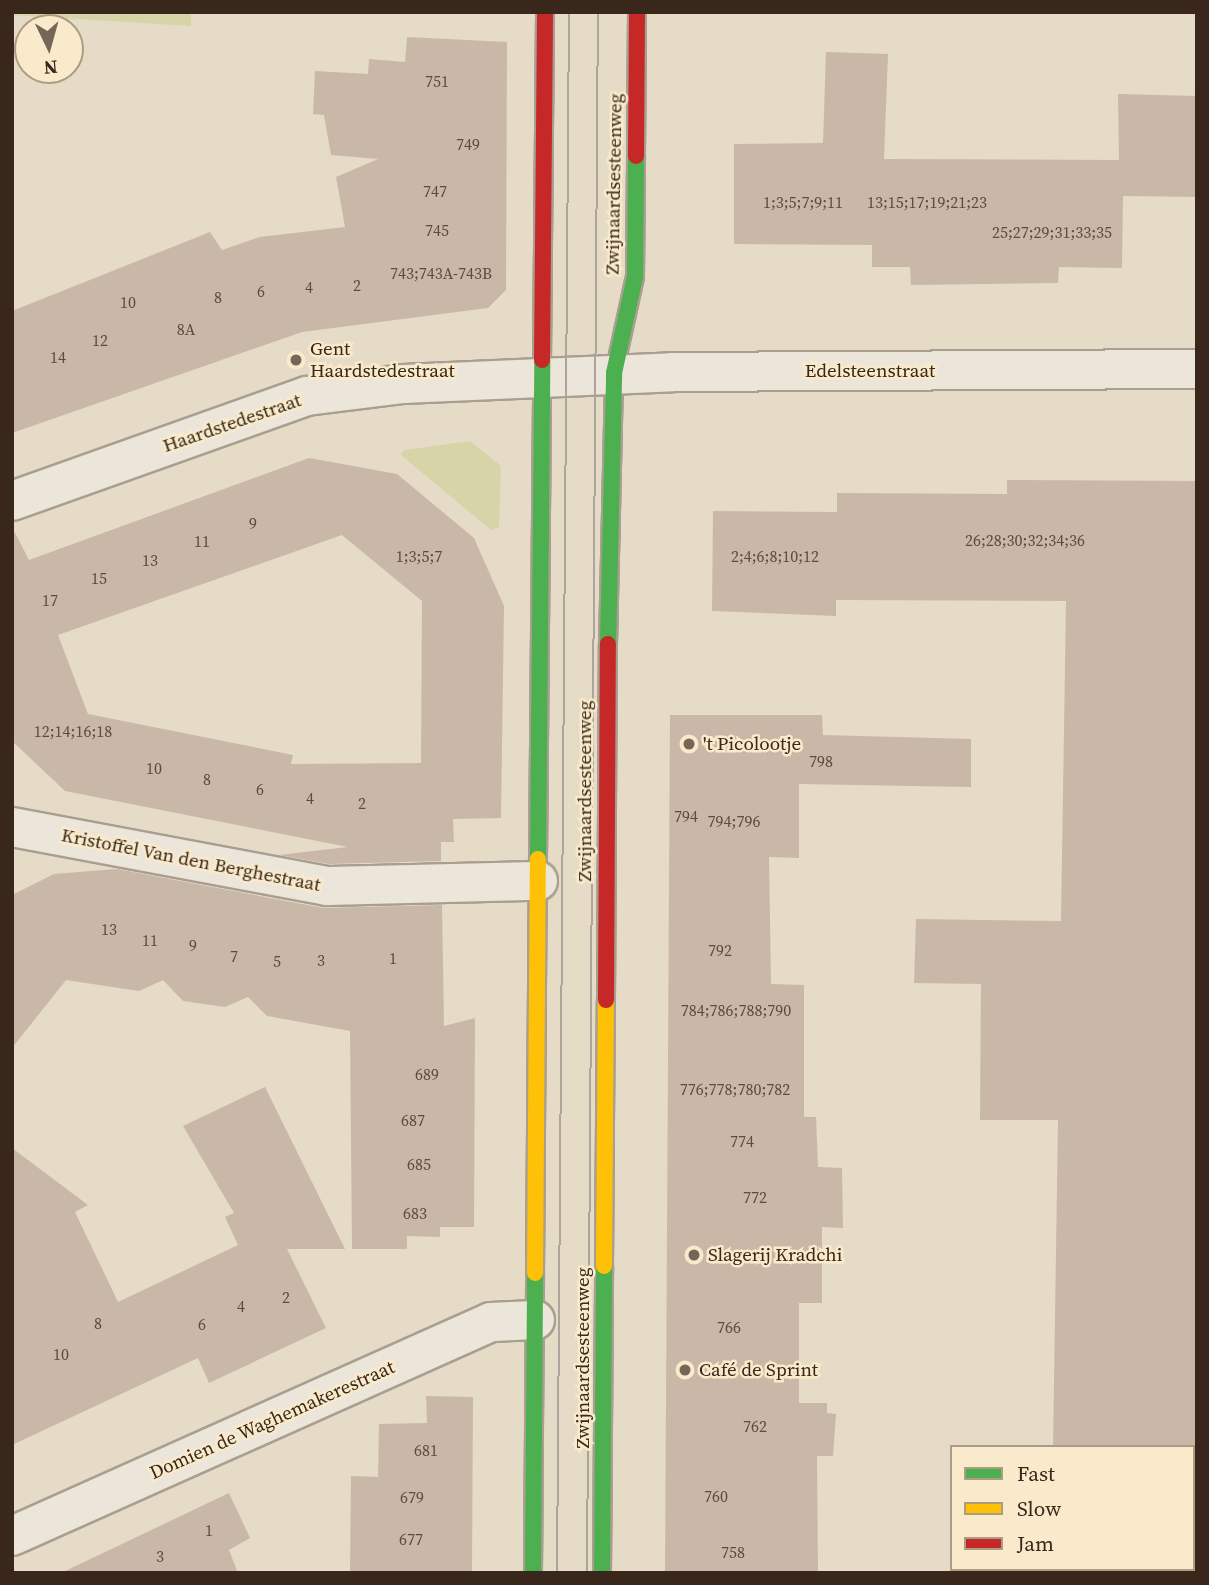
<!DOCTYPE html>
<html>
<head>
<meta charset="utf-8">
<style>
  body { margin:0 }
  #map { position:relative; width:1209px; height:1585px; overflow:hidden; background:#e5dbc7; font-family:"Source Serif 4",serif }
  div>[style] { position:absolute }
  .green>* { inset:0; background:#d7d5a8 }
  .building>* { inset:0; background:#c9b8a8 }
  .roads { filter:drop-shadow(2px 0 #a99f91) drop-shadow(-2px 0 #a99f91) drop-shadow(0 2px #a99f91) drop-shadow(0 -2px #a99f91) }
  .street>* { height:38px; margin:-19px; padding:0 19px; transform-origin:19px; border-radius:19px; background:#ece6da }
  .fast>* { height:16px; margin:-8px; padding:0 8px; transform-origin:8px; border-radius:8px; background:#4caf50 }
  .slow>* { height:16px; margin:-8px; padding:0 8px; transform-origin:8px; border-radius:8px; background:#ffc107 }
  .jam>* { height:16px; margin:-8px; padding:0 8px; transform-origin:8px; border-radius:8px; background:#c62828 }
  .tram>* { height:2px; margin:-1px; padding:0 1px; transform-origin:1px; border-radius:1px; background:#aba59b }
  .dots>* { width:19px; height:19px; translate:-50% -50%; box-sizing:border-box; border:4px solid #f9eacb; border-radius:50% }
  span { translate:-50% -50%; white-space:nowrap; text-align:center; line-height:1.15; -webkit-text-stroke:5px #f9eacb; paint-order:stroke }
  .number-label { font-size:16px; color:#5c4b3e }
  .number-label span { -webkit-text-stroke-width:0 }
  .street-label { font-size:19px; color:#38271a }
  .poi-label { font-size:19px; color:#38271a }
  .left { translate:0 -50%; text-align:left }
  .frame { position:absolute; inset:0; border:14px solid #38271a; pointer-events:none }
  .legend { position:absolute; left:950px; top:1445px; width:245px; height:126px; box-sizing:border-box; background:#f9eacb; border:2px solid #ac9c84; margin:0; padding:9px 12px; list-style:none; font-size:21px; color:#38271a }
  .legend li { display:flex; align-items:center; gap:14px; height:35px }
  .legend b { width:35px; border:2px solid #ac9c84 }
  .north { position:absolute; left:14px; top:14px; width:70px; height:70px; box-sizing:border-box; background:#f9eacb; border:2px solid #ac9c84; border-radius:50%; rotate:175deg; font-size:19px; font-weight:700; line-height:28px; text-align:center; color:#38271a }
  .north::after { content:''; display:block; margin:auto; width:24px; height:32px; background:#756657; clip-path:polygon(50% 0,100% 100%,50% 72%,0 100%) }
</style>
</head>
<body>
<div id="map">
  <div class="green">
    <div style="clip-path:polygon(12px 12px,191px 12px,191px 26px,12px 15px)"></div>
    <div style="clip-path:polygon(470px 441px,501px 466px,499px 527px,491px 530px,401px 455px,404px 450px)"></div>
  </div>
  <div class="building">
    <div style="clip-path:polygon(407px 37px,507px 42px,506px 290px,488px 308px,302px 332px,12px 433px,12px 311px,210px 232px,222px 250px,260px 237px,345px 227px,336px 177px,378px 159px,331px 155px,324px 115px,313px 114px,315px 71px,368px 74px,369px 59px,405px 62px)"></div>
    <div style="clip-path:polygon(826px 52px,888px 54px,884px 159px,1119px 160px,1118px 94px,1197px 96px,1197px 197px,1123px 196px,1122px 268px,1059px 267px,1058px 283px,911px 285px,910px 267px,872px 267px,872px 245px,734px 244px,734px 144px,823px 143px)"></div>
    <div style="clip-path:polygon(evenodd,309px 458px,397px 474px,474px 538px,504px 606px,501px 818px,453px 819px,454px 842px,441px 842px,441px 861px,329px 864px,279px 855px,348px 847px,65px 791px,12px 741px,12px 527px,29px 560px,309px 458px,342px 535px,422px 601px,421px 763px,291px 764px,293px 755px,88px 714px,58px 635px,342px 535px)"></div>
    <div style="clip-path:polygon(1007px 480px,1197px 481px,1197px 1447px,1053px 1447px,1058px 1120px,980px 1120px,981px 984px,914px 983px,916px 919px,1061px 921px,1066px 601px,836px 600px,836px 616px,712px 611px,713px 511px,837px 512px,837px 493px,1007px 494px)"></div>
    <div style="clip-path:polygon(670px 715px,822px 715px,823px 735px,971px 739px,971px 787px,799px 784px,799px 858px,769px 857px,771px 984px,804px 985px,804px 1117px,816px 1117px,818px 1167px,842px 1168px,843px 1228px,822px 1227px,822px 1303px,799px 1303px,799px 1403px,827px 1403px,827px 1413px,836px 1414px,833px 1456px,817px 1456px,818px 1573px,665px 1573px)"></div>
    <div style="clip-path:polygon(117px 869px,323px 908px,442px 905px,444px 1026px,475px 1018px,474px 1227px,440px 1227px,440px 1237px,407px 1236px,407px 1249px,352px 1249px,350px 1031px,267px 1016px,248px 997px,225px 1007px,183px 1001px,163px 980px,139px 991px,66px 980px,12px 1048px,12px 895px,54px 874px)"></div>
    <div style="clip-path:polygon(265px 1087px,345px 1249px,287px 1249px,326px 1328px,209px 1383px,198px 1358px,12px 1445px,12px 1148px,88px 1205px,75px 1212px,118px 1302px,238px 1245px,225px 1217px,234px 1213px,183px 1126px)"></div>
    <div style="clip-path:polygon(426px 1396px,473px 1397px,472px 1573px,350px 1573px,351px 1476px,378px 1477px,379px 1424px,427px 1423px)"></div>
    <div style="clip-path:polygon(229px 1493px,250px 1538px,229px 1550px,238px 1573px,61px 1573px)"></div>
  </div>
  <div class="roads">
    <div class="street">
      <div style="left:12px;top:501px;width:313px;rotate:-19.6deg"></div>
      <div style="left:307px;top:396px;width:97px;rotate:-7.1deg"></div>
      <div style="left:403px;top:384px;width:270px;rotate:-2.5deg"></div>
      <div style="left:673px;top:372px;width:524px;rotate:-0.33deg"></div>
      <div style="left:12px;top:827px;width:320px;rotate:10.6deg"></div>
      <div style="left:327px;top:886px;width:211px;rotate:-1.4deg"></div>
      <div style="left:12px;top:1536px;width:525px;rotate:-24.07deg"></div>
      <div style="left:491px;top:1322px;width:44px;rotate:-2.6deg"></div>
    </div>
    <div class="fast">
      <div style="left:608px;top:644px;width:271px;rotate:-88.7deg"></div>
      <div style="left:614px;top:373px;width:98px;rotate:-77.7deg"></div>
      <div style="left:635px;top:277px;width:121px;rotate:-89.5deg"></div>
      <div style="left:538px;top:859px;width:499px;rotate:-89.5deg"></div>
      <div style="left:533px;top:1573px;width:300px;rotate:-89.6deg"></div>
      <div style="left:602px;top:1573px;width:307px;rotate:-89.6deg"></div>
    </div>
    <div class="slow">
      <div style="left:604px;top:1266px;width:266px;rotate:-89.6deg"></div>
      <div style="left:535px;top:1273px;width:414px;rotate:-89.6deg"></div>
    </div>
    <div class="jam">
      <div style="left:636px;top:156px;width:144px;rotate:-89.6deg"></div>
      <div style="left:542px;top:360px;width:348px;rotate:-89.5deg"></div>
      <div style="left:606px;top:1000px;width:356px;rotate:-89.7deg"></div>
    </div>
  </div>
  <div class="tram">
    <div style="left:557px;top:1573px;width:1561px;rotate:-89.56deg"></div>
    <div style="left:587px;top:1573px;width:1561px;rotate:-89.6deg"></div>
  </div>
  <div class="dots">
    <div style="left:296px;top:360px;background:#756657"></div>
    <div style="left:689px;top:744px;background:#756657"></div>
    <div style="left:694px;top:1255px;background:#756657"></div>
    <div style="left:685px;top:1370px;background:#756657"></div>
  </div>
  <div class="number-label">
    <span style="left:437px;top:81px">751</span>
    <span style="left:468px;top:144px">749</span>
    <span style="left:435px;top:191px">747</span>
    <span style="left:803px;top:202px">1;3;5;7;9;11</span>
    <span style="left:927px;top:202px">13;15;17;19;21;23</span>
    <span style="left:437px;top:230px">745</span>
    <span style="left:1052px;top:232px">25;27;29;31;33;35</span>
    <span style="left:441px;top:273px">743;743A-743B</span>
    <span style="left:357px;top:285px">2</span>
    <span style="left:309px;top:287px">4</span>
    <span style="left:261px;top:291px">6</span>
    <span style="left:218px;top:297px">8</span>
    <span style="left:128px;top:302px">10</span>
    <span style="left:186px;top:329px">8A</span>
    <span style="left:100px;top:340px">12</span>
    <span style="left:58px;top:357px">14</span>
    <span style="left:253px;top:523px">9</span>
    <span style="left:1025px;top:540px">26;28;30;32;34;36</span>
    <span style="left:202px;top:541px">11</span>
    <span style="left:419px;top:556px">1;3;5;7</span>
    <span style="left:775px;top:556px">2;4;6;8;10;12</span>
    <span style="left:150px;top:560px">13</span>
    <span style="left:99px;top:578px">15</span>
    <span style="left:50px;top:600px">17</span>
    <span style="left:73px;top:731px">12;14;16;18</span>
    <span style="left:821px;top:761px">798</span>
    <span style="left:154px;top:768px">10</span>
    <span style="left:207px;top:779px">8</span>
    <span style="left:260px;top:789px">6</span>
    <span style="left:310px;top:798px">4</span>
    <span style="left:362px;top:803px">2</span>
    <span style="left:686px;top:816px">794</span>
    <span style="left:734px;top:821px">794;796</span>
    <span style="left:109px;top:929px">13</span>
    <span style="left:150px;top:940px">11</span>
    <span style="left:193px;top:945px">9</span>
    <span style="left:720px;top:950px">792</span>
    <span style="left:234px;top:956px">7</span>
    <span style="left:393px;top:958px">1</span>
    <span style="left:321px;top:960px">3</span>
    <span style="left:277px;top:961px">5</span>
    <span style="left:736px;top:1010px">784;786;788;790</span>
    <span style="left:427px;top:1074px">689</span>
    <span style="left:735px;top:1089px">776;778;780;782</span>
    <span style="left:413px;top:1120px">687</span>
    <span style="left:742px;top:1141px">774</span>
    <span style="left:419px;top:1164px">685</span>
    <span style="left:755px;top:1197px">772</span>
    <span style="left:415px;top:1213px">683</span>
    <span style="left:286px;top:1297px">2</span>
    <span style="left:241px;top:1306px">4</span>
    <span style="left:98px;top:1323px">8</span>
    <span style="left:202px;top:1324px">6</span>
    <span style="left:729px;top:1327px">766</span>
    <span style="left:61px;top:1354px">10</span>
    <span style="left:755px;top:1426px">762</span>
    <span style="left:426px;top:1450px">681</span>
    <span style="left:716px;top:1496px">760</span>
    <span style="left:412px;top:1497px">679</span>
    <span style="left:209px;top:1530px">1</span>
    <span style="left:411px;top:1539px">677</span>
    <span style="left:733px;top:1552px">758</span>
    <span style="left:160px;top:1556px">3</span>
  </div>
  <div class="street-label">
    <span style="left:614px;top:184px;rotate:-89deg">Zwijnaardsesteenweg</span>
    <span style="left:870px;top:371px">Edelsteenstraat</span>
    <span style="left:232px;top:423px;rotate:-19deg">Haardstedestraat</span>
    <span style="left:585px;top:791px;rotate:-90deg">Zwijnaardsesteenweg</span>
    <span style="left:191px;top:860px;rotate:11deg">Kristoffel Van den Berghestraat</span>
    <span style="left:583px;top:1358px;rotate:-90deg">Zwijnaardsesteenweg</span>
    <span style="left:272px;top:1420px;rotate:-24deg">Domien de Waghemakerestraat</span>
  </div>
  <div class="poi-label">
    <span class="left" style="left:310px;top:360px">Gent<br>Haardstedestraat</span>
    <span class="left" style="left:703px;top:744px">'t Picolootje</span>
    <span class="left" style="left:708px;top:1255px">Slagerij Kradchi</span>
    <span class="left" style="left:699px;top:1370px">Café de Sprint</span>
  </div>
  <div class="frame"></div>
  <ul class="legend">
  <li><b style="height:9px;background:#4caf50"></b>Fast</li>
  <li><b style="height:9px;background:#ffc107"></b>Slow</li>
  <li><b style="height:9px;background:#c62828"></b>Jam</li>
  </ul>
  <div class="north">N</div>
</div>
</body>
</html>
